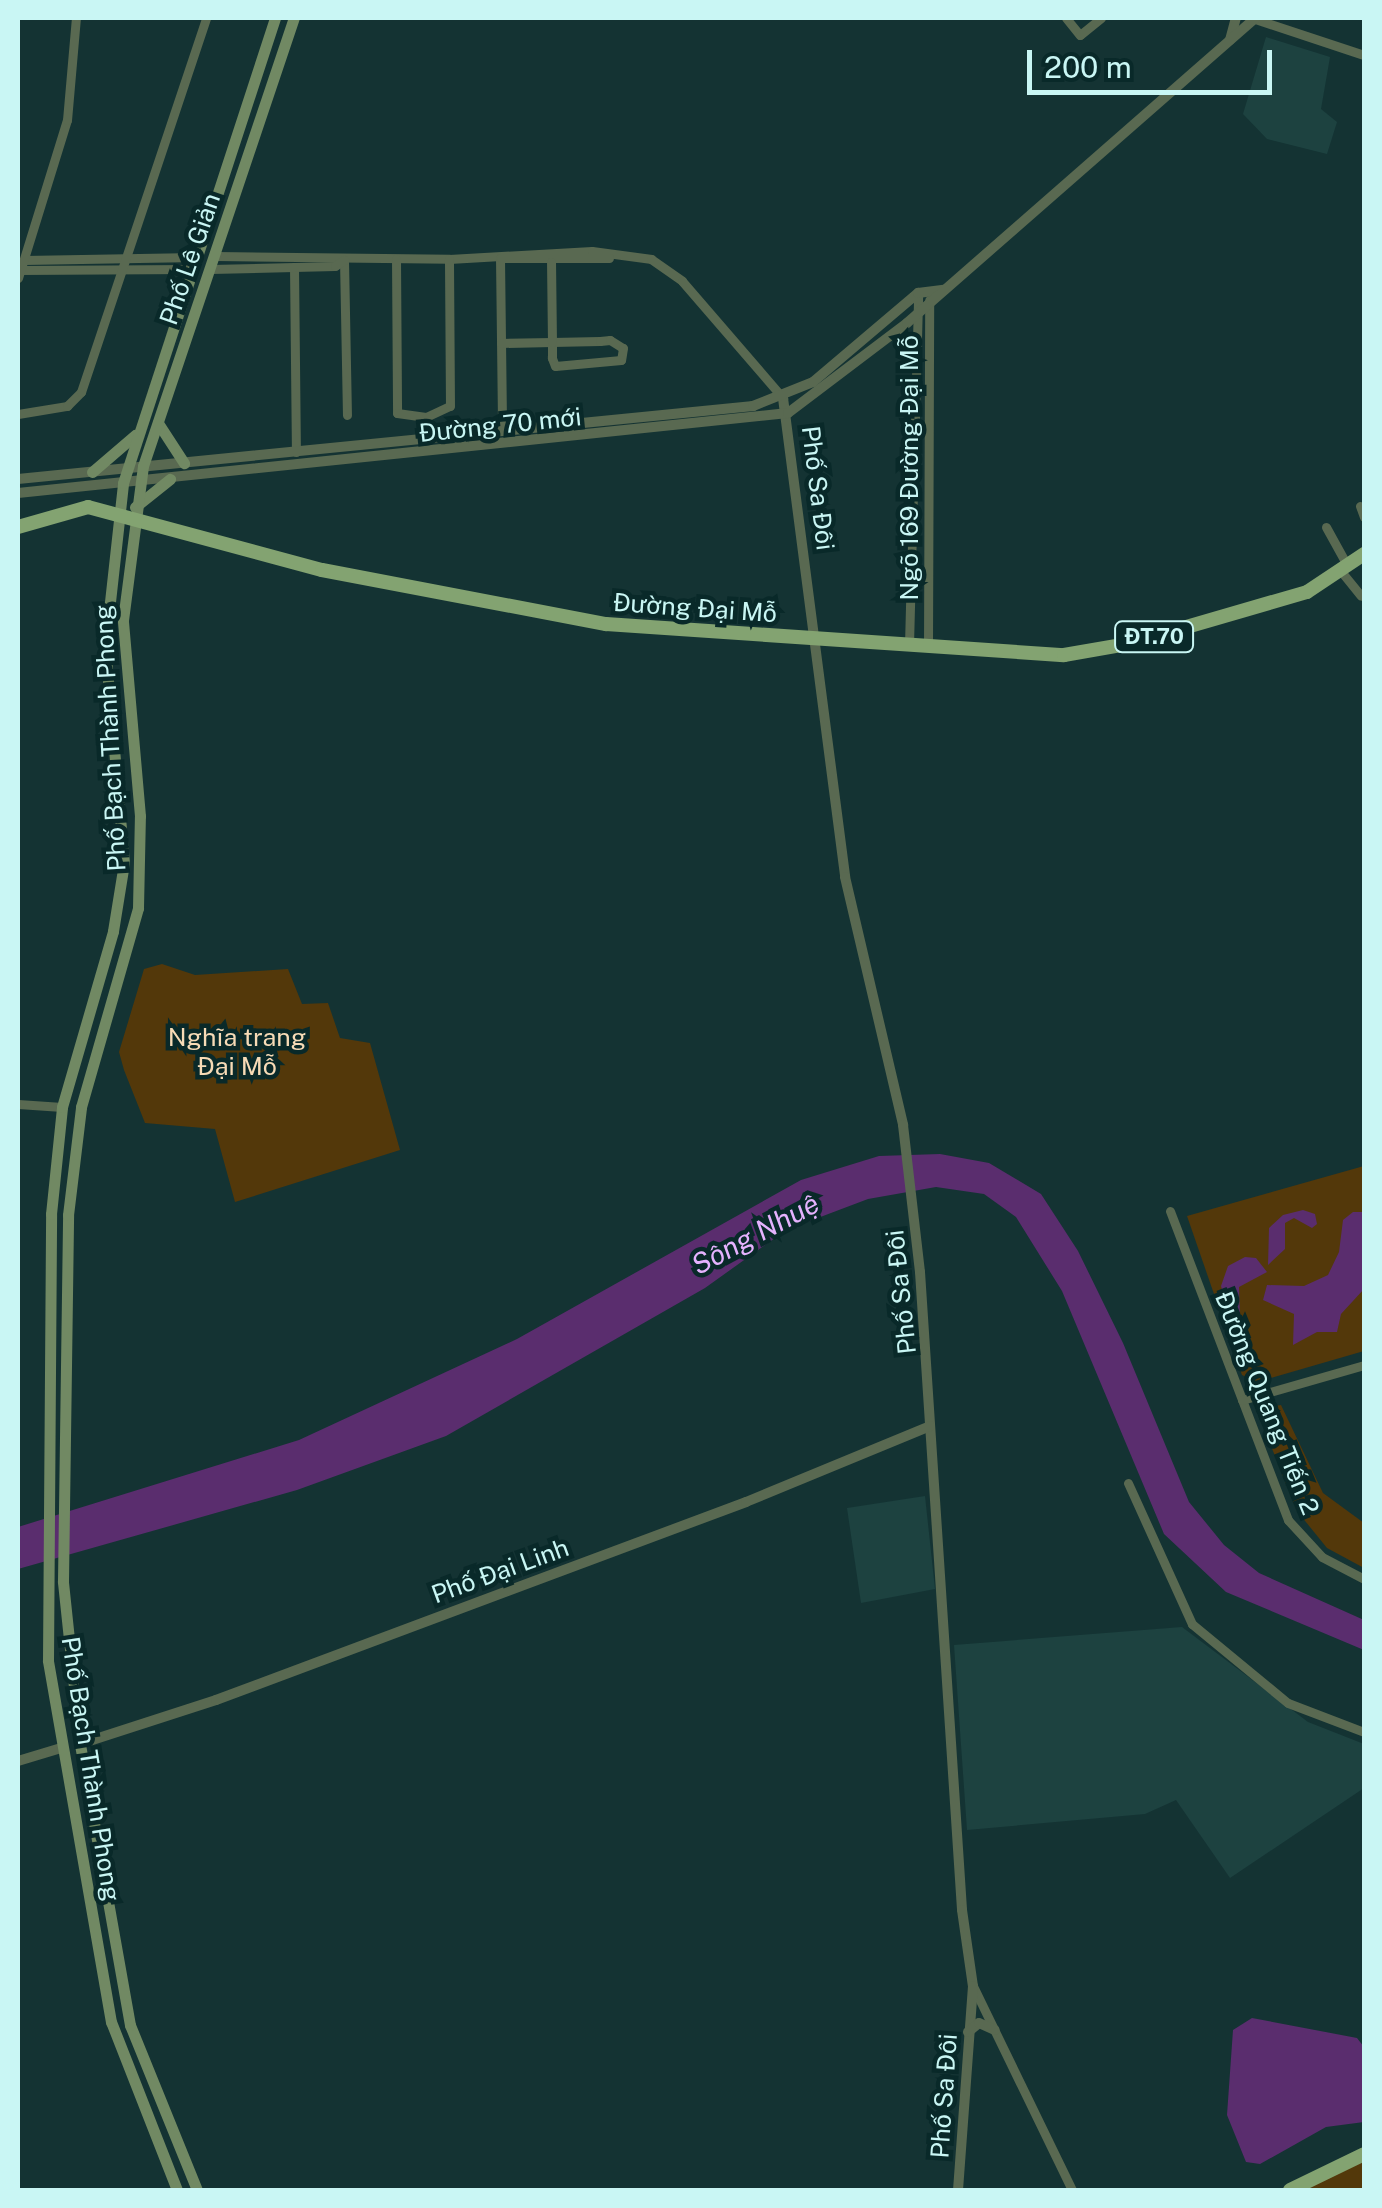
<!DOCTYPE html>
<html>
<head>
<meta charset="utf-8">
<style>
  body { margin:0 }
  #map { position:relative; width:1382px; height:2208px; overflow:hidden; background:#143333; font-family:"Public Sans",sans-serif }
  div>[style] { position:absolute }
  .built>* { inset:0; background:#1d4240 }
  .green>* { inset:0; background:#53380a }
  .water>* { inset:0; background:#5a2d6e }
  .minor>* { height:9px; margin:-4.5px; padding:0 4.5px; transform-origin:4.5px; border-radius:4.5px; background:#596951 }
  .tertiary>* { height:10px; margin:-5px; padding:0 5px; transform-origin:5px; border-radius:5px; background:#596951 }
  .secondary>* { height:11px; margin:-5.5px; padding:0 5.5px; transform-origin:5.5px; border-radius:5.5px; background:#718963 }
  .primary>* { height:14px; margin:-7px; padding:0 7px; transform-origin:7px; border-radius:7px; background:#83a371 }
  span { translate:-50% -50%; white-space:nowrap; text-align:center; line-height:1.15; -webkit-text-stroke:9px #092929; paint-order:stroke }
  .shield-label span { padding:2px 8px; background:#092929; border:2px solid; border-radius:8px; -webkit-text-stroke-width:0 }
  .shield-label { font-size:22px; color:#c9f6f4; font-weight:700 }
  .street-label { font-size:25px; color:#c9f6f4 }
  .park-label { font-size:25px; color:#f7dbb6 }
  .water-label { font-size:28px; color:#e5b2fe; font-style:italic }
  .frame { position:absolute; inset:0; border:20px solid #c9f6f4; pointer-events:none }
  .scale { position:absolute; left:1027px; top:50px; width:245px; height:45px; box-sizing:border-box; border:5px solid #c9f6f4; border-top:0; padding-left:12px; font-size:30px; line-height:35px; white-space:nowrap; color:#c9f6f4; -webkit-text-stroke:8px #092929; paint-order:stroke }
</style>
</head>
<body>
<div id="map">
  <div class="built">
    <div style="clip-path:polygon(1266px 37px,1330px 57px,1321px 109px,1337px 122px,1327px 154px,1267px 139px,1243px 114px)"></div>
    <div style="clip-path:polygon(925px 1496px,935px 1589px,861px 1603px,847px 1508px)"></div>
    <div style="clip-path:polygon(1182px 1627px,1308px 1722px,1364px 1744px,1364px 1788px,1230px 1878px,1176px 1800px,1145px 1814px,967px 1830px,954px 1645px)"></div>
  </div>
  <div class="green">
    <div style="clip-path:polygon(162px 964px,195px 975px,288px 969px,302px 1004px,328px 1003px,340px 1038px,370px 1043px,400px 1150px,235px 1202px,215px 1129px,145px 1123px,124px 1070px,119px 1052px,144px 969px)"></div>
    <div style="clip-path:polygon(1364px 1166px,1364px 1351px,1257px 1382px,1242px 1375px,1187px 1216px)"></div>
    <div style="clip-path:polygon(1281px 1405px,1323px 1493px,1364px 1523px,1364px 1568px,1327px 1548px,1297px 1511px,1261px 1421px,1269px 1407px)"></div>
    <div style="clip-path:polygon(1364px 2159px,1364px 2190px,1301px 2190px)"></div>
  </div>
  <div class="water">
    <div style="clip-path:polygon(940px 1154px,989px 1163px,1041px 1194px,1078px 1251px,1123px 1343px,1189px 1502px,1224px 1545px,1259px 1573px,1364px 1620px,1364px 1650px,1226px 1592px,1164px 1534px,1062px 1291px,1016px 1217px,984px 1194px,936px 1187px,868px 1199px,786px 1230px,705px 1288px,446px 1436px,297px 1490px,18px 1569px,18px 1527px,299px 1440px,517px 1339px,801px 1180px,879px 1156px)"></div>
    <div style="clip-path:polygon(1303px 1210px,1315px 1214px,1317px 1224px,1312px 1228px,1294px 1218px,1285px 1223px,1285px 1249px,1268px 1265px,1269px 1228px,1283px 1215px)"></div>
    <div style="clip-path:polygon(1353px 1212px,1364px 1212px,1364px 1289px,1341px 1314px,1337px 1332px,1317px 1332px,1293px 1345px,1294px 1314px,1263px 1300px,1267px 1285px,1304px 1286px,1328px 1275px,1339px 1252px,1343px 1220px)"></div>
    <div style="clip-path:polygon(1245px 1257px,1256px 1258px,1267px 1272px,1239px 1287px,1240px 1315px,1226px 1304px,1221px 1286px,1228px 1266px)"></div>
    <div style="clip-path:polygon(1252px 2018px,1357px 2038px,1364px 2047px,1364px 2122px,1326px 2127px,1260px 2164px,1246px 2162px,1227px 2115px,1233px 2030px)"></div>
  </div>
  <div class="minor">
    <div style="left:1066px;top:18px;width:22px;rotate:51deg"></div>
    <div style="left:1080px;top:35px;width:27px;rotate:-39deg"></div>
    <div style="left:1255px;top:19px;width:115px;rotate:18.3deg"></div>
    <div style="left:216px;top:256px;width:233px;rotate:0.7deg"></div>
    <div style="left:449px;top:259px;width:143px;rotate:-3.2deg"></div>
    <div style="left:592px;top:251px;width:60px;rotate:7.7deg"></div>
    <div style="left:651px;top:259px;width:38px;rotate:35deg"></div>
    <div style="left:682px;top:281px;width:155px;rotate:49.2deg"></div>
    <div style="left:500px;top:258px;width:173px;rotate:89.3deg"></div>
    <div style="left:501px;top:258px;width:108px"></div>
    <div style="left:396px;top:259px;width:154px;rotate:89.6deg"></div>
    <div style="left:397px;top:413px;width:29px;rotate:8deg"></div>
    <div style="left:426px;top:417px;width:26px;rotate:-25deg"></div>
    <div style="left:450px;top:406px;width:147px;rotate:-90.4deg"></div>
    <div style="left:24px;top:260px;width:172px;rotate:-1deg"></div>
    <div style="left:344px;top:260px;width:155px;rotate:88.9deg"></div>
    <div style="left:294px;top:267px;width:185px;rotate:89.4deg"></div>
    <div style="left:211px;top:269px;width:124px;rotate:-1.4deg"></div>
    <div style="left:335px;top:266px;width:11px;rotate:-34deg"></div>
    <div style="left:18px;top:270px;width:174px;rotate:-0.3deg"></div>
    <div style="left:18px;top:278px;width:165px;rotate:-72.8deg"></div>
    <div style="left:67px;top:120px;width:102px;rotate:-85deg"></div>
    <div style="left:501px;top:343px;width:51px;rotate:-1.1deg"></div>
    <div style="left:552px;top:342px;width:48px;rotate:-1.2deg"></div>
    <div style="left:600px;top:341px;width:10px;rotate:-6deg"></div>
    <div style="left:610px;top:340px;width:15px;rotate:32deg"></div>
    <div style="left:623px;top:348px;width:12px;rotate:99deg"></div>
    <div style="left:621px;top:360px;width:66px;rotate:174.8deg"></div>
    <div style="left:555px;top:366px;width:9px;rotate:-111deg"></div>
    <div style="left:552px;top:358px;width:16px;rotate:-90deg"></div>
    <div style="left:552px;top:342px;width:80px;rotate:-90.7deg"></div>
    <div style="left:18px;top:414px;width:50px;rotate:-9.3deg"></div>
    <div style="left:67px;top:406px;width:20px;rotate:-45deg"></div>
    <div style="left:81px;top:392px;width:394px;rotate:-71.5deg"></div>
    <div style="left:1360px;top:506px;width:12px;rotate:70deg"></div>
    <div style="left:1326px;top:527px;width:43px;rotate:61.1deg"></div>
    <div style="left:1340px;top:570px;width:33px;rotate:51deg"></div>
    <div style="left:909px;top:645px;width:352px;rotate:-88.5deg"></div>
    <div style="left:928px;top:647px;width:347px;rotate:-89.8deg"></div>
    <div style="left:18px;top:1104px;width:44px;rotate:3.9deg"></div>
    <div style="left:1170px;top:1211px;width:331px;rotate:69.1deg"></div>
    <div style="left:1288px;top:1520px;width:50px;rotate:47.4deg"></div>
    <div style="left:1322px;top:1557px;width:47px;rotate:27.6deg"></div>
    <div style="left:1242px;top:1400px;width:127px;rotate:-16deg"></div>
    <div style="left:1128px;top:1483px;width:155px;rotate:65.6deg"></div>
    <div style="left:1192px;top:1624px;width:124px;rotate:39.5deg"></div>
    <div style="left:1288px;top:1703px;width:81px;rotate:20.9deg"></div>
    <div style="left:973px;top:1986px;width:227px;rotate:64.1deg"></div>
  </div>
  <div class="tertiary">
    <div style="left:1230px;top:40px;width:23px;rotate:-75deg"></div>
    <div style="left:783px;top:398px;width:483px;rotate:82.6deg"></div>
    <div style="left:845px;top:877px;width:255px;rotate:76.8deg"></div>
    <div style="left:903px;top:1125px;width:148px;rotate:83.4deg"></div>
    <div style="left:920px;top:1272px;width:639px;rotate:86.23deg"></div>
    <div style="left:962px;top:1910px;width:77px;rotate:81.8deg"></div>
    <div style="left:973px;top:1986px;width:205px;rotate:94.2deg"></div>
    <div style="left:18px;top:479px;width:739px;rotate:-5.67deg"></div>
    <div style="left:753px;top:406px;width:65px;rotate:-21.8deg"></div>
    <div style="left:813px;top:382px;width:138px;rotate:-40.3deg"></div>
    <div style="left:918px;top:293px;width:26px;rotate:-7deg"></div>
    <div style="left:18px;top:493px;width:774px;rotate:-5.93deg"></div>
    <div style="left:788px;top:413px;width:149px;rotate:-37.1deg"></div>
    <div style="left:907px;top:323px;width:463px;rotate:-41.2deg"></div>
    <div style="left:80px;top:1744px;width:143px;rotate:-17.9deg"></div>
    <div style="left:216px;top:1700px;width:566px;rotate:-20.48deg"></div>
    <div style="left:746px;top:1502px;width:199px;rotate:-22.4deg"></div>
    <div style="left:18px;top:1761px;width:45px;rotate:-16.8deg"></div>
    <div style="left:968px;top:2032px;width:14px;rotate:-39deg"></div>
    <div style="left:979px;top:2023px;width:17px;rotate:24deg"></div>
  </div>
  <div class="secondary">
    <div style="left:158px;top:423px;width:48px;rotate:57deg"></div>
    <div style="left:92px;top:472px;width:57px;rotate:-40.7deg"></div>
    <div style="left:135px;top:507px;width:45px;rotate:-38.7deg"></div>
    <div style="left:177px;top:2190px;width:180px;rotate:-111.4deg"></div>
    <div style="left:111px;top:2022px;width:367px;rotate:-99.9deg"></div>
    <div style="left:48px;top:1660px;width:446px;rotate:-89.6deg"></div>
    <div style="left:51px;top:1214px;width:108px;rotate:-84.1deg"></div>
    <div style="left:62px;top:1107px;width:183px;rotate:-73.8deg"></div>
    <div style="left:113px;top:931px;width:69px;rotate:-80.8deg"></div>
    <div style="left:124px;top:863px;width:217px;rotate:-95deg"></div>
    <div style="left:105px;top:647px;width:165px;rotate:-83.7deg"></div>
    <div style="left:123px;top:483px;width:489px;rotate:-71.9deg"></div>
    <div style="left:197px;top:2190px;width:178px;rotate:-112.1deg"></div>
    <div style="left:130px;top:2025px;width:285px;rotate:-100.1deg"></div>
    <div style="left:80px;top:1744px;width:164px;rotate:-96deg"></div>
    <div style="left:63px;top:1581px;width:366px;rotate:-89.2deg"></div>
    <div style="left:68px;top:1215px;width:109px;rotate:-83.1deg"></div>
    <div style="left:81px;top:1107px;width:207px;rotate:-74deg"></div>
    <div style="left:138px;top:908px;width:92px;rotate:-88.8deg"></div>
    <div style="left:140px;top:816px;width:197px;rotate:-95deg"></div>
    <div style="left:123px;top:620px;width:155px;rotate:-82.6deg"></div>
    <div style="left:143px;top:466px;width:473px;rotate:-71.4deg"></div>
  </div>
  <div class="primary">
    <div style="left:18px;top:527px;width:73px;rotate:-15.9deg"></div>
    <div style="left:88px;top:507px;width:242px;rotate:15.1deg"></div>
    <div style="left:322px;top:570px;width:289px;rotate:10.8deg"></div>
    <div style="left:606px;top:624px;width:459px;rotate:3.9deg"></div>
    <div style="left:1064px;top:655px;width:65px;rotate:-9.8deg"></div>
    <div style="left:1128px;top:644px;width:186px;rotate:-16.2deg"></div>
    <div style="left:1307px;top:592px;width:69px;rotate:-33.7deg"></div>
    <div style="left:1290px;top:2190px;width:82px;rotate:-25.9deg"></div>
  </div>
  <div class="shield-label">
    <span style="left:1154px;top:637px">ĐT.70</span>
  </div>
  <div class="street-label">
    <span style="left:190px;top:259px;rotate:-71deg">Phố Lê Giản</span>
    <span style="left:500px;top:425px;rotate:-6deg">Đường 70 mới</span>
    <span style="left:909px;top:468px;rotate:-90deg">Ngõ 169 Đường Đại Mỗ</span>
    <span style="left:818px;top:488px;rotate:83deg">Phố Sa Đôi</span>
    <span style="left:695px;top:608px;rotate:4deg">Đường Đại Mỗ</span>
    <span style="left:110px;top:738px;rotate:-93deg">Phố Bạch Thành Phong</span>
    <span style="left:901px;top:1292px;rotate:-96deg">Phố Sa Đôi</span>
    <span style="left:1267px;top:1403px;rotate:68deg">Đường Quang Tiến 2</span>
    <span style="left:500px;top:1571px;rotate:-20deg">Phố Đại Linh</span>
    <span style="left:91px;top:1769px;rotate:81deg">Phố Bạch Thành Phong</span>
    <span style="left:944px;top:2096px;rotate:-86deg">Phố Sa Đôi</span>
  </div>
  <div class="park-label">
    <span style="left:237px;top:1052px">Nghĩa trang<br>Đại Mỗ</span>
  </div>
  <div class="water-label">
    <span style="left:755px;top:1234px;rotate:-28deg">Sông Nhuệ</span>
  </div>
  <div class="frame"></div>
  <div class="scale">200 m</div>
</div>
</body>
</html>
